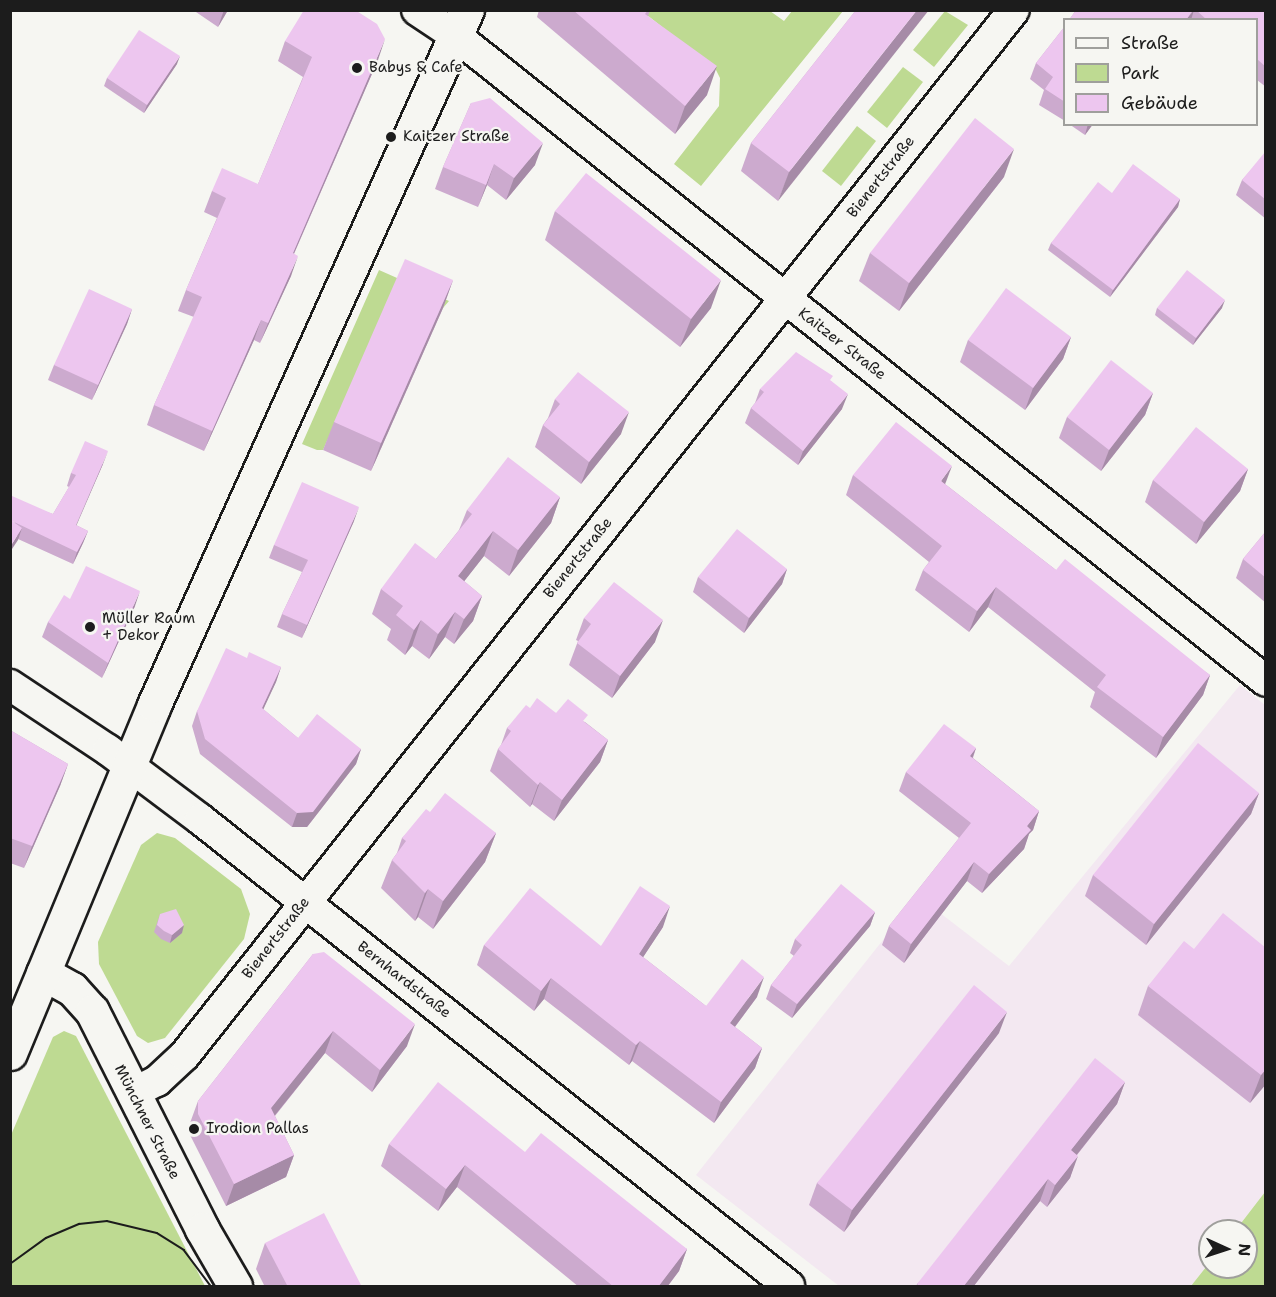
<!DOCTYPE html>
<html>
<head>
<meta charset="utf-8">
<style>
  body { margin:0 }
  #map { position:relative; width:1276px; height:1297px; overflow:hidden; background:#f6f6f2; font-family:"Shantell Sans",sans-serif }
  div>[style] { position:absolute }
  .built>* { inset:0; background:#f3e8f1 }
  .green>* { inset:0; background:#beda92 }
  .roads { filter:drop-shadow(2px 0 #1c1c1c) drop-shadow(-2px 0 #1c1c1c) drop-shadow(0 2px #1c1c1c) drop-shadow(0 -2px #1c1c1c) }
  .street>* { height:30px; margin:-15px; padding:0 15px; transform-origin:15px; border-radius:15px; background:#f6f6f2 }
  .secondary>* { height:33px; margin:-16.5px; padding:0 16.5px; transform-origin:16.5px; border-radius:16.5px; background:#f6f6f2 }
  .tram>* { height:1.5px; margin:-0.75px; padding:0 0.75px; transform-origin:0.75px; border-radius:0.75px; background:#1c1c1c }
  .wall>* { inset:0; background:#ccaace }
  .shaded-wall>* { inset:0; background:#a68ba7 }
  .building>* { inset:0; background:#edc6ef }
  .dots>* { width:16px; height:16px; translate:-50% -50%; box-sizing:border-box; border:3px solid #f6f6f2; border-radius:50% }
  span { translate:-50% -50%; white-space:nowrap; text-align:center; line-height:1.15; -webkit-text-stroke:4.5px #f6f6f2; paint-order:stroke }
  .poi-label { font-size:15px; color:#1c1c1c }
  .left { translate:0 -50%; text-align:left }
  .street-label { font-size:15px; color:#1c1c1c }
  .frame { position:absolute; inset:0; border:12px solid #1c1c1c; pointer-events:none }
  .legend { position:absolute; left:1063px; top:18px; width:195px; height:108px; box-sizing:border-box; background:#f6f6f2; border:2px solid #9f9f9c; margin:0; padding:8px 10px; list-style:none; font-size:18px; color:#1c1c1c }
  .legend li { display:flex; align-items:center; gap:12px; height:30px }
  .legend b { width:30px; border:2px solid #9f9f9c }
  .north { position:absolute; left:1198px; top:1219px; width:60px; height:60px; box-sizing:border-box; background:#f6f6f2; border:2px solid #9f9f9c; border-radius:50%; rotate:93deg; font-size:16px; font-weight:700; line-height:24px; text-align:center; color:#1c1c1c }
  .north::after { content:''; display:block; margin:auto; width:21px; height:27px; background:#1c1c1c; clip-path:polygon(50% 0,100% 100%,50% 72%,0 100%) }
</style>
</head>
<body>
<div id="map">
  <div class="built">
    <div style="clip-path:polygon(1240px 685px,1265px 705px,1265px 1192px,1235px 1231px,1210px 1231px,1210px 1262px,1191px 1286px,839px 1286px,696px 1175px,918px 896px,1009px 966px)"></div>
  </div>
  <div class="green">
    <div style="clip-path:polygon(642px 11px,770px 11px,784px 21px,792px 11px,843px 11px,701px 186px,674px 164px,719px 106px,720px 78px,716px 70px)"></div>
    <div style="clip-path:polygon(945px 11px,968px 25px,934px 67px,913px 50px)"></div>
    <div style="clip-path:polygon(903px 67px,923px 82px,887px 128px,867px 112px)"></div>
    <div style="clip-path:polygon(857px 126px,876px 141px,841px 186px,822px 171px)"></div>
    <div style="clip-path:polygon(379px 270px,449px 301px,443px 308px,395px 288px,323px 450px,317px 450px,302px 444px)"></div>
    <div style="clip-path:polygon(157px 833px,175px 838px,241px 889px,250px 914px,244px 939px,165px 1038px,148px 1043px,137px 1036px,99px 964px,98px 942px,141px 845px)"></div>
    <div style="clip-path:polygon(64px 1031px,76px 1036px,205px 1286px,11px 1286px,11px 1135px,53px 1037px)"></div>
    <div style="clip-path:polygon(1265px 1192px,1265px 1286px,1191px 1286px,1210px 1262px,1210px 1267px,1246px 1267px,1246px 1231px,1235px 1231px)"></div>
  </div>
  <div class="roads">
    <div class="street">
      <div style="left:417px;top:10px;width:47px;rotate:33.7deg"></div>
      <div style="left:456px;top:36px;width:1035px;rotate:38.53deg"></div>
      <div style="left:10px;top:685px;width:118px;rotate:33.6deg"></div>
      <div style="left:108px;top:750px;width:115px;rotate:36.9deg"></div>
      <div style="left:200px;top:819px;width:752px;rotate:38.41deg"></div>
      <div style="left:133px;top:1093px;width:27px;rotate:-27deg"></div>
      <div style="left:157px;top:1081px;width:37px;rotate:-43deg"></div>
      <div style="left:184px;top:1056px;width:1335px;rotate:-51.57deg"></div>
    </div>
    <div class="secondary">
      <div style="left:43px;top:973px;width:33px;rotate:29deg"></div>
      <div style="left:72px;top:989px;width:30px;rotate:48deg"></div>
      <div style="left:92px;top:1011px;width:244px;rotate:63.2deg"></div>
      <div style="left:202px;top:1229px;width:66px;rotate:59.9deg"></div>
      <div style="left:10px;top:1053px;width:377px;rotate:-67.5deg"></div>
      <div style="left:154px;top:705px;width:762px;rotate:-65.76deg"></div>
    </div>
  </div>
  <div class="tram">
    <div style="left:10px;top:1264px;width:44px;rotate:-35.8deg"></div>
    <div style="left:46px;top:1238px;width:36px;rotate:-23deg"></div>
    <div style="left:79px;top:1224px;width:28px;rotate:-6deg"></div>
    <div style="left:107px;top:1221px;width:51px;rotate:13.5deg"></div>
    <div style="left:157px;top:1233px;width:32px;rotate:32deg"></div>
    <div style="left:184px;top:1250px;width:45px;rotate:53.1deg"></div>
  </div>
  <div class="wall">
    <div style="clip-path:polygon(193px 10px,228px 10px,218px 27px)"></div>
    <div style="clip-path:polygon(539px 10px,650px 10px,648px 16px,707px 95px,675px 134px,537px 17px)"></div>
    <div style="clip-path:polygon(856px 10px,778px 201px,741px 171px,751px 143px)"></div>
    <div style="clip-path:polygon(1076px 10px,1266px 10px,1266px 87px,1257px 80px,1257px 20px,1069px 20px)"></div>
    <div style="clip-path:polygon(1065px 26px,1065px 121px,1039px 105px,1044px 90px,1030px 79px,1036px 63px)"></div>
    <div style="clip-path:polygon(285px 41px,378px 60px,294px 254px,291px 276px,260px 343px,254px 340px,204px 451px,147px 425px,154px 405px,194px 317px,178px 311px,186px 290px,217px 218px,204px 212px,212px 191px,258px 184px,303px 77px,278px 61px)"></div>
    <div style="clip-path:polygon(177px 64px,144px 113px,104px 86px,107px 78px)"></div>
    <div style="clip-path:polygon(471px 103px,535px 165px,506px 200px,487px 185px,478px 207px,435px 189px,443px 167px)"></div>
    <div style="clip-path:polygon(1069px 124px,1093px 124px,1085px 135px)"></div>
    <div style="clip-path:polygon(1266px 153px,1266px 219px,1236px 195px,1242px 180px)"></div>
    <div style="clip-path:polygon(1004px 177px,899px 311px,859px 281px,870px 253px)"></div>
    <div style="clip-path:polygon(1112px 193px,1180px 199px,1178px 207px,1110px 297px,1048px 250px,1051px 243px)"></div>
    <div style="clip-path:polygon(555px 211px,711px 308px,680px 347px,545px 240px)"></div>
    <div style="clip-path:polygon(453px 280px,443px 308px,371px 471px,323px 450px,334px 422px)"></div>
    <div style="clip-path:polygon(1157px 308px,1222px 308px,1193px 345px,1155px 315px)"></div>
    <div style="clip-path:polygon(132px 309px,127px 324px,92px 400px,48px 380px,54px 365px)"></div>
    <div style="clip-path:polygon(1071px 337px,1063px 359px,1025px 410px,960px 362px,968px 340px)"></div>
    <div style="clip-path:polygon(831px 381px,842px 409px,798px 465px,745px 423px,751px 408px,755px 403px,760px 389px)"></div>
    <div style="clip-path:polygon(1153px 393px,1145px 415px,1101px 471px,1059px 438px,1067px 417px)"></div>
    <div style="clip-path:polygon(555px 399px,621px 434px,581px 484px,535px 447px,543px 425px,548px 418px)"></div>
    <div style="clip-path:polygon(103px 464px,76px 525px,88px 531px,83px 543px,73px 564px,18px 539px,18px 540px,10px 500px,53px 514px,69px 487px,67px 486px,71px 473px)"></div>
    <div style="clip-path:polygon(1248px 469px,1240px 491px,1196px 544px,1145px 502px,1153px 480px)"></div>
    <div style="clip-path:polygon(853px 475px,945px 484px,1056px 570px,1210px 675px,1203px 695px,1156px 758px,1090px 707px,1095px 692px,988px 607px,969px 632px,915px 590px,923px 570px,929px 562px,846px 495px)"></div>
    <div style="clip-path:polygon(560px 497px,551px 523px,509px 576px,484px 556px,464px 581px,482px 596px,473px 621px,454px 644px,445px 637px,429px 659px,412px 646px,405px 655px,387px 640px,391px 629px,372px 614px,381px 589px,436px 559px,459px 530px,467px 510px)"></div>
    <div style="clip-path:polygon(354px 521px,302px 638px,277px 627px,282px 614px,302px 572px,269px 558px,274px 545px)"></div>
    <div style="clip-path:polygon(1266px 531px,1266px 603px,1236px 578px,1243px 559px)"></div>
    <div style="clip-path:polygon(787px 569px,782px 584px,744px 633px,693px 592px,698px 577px)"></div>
    <div style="clip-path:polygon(70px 599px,135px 606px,102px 678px,42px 637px,48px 622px)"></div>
    <div style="clip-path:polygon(584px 618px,655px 642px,612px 698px,569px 665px,578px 641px,576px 640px)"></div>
    <div style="clip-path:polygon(247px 658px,281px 667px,276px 682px,263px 709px,298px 738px,361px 749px,356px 764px,307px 827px,292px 827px,200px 754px,192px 726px,197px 711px)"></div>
    <div style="clip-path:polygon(530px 708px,556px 713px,585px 722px,608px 740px,600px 762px,554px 821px,532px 804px,530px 807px,490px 771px,498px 749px,501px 745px,507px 728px)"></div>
    <div style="clip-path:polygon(10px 730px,68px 764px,60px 786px,24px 868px,10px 863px)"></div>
    <div style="clip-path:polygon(976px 748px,973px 758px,1039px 811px,1033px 830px,1029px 834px,1024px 849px,982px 893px,967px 881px,904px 963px,882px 945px,889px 926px,959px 838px,899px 791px,906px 772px)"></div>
    <div style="clip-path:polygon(1259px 793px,1251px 814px,1146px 945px,1085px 896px,1093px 875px)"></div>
    <div style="clip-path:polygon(430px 812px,496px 833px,485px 862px,433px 929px,418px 917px,415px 921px,381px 888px,392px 860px,397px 853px,402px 838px)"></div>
    <div style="clip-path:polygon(875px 912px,870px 926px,792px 1018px,766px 999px,771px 985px,794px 956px,790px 953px,795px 939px)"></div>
    <div style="clip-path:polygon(160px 914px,182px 933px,170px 943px,161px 939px,154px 932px)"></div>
    <div style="clip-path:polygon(663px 927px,643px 957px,706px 1006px,757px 997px,735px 1027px,762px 1048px,755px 1068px,714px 1123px,632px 1061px,629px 1065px,544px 999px,534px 1011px,477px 965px,484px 945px,601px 946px)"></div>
    <div style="clip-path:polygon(1266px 948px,1266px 1084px,1250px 1103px,1138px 1015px,1148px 986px,1194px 949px)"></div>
    <div style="clip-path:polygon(313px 954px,407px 1046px,372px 1092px,325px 1053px,275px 1116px,294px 1155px,286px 1177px,226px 1206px,190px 1135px,190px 1123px,198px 1101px)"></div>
    <div style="clip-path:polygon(999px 1033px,844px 1232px,809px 1205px,817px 1183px)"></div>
    <div style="clip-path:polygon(1125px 1082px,1117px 1104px,1077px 1155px,1070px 1178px,1047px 1207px,1040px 1201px,973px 1287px,916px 1287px,917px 1284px)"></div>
    <div style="clip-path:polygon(389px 1144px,525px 1152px,687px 1249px,679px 1271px,667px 1287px,579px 1287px,457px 1187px,438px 1211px,381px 1166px)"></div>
    <div style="clip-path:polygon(265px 1243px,362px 1287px,265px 1287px,256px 1269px)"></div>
  </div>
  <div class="shaded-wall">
    <div style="clip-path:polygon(224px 10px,228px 10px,218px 27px)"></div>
    <div style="clip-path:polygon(917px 10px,929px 10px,778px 201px,789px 172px)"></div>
    <div style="clip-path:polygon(1194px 10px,1191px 20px,1186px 20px)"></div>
    <div style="clip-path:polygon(385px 39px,378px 60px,285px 274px,293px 253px)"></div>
    <div style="clip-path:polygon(180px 56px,177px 64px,144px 113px,147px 105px)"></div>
    <div style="clip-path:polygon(717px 66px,707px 95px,675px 134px,685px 106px)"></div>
    <div style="clip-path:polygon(1088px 124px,1093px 124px,1085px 135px)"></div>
    <div style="clip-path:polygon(543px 143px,535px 165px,506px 200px,514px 178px)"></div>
    <div style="clip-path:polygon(1014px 149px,1004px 177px,899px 311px,909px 283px)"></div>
    <div style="clip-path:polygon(494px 164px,487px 185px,478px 207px,486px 185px)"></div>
    <div style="clip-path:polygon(1180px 199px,1178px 207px,1110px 297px,1113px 290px)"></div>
    <div style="clip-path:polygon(298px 256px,291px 276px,260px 343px,268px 323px)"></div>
    <div style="clip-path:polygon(453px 280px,443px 308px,371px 471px,381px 443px)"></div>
    <div style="clip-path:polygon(721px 280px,711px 308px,680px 347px,691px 319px)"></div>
    <div style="clip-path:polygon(1225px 300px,1222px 308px,1193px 345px,1196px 338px)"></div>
    <div style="clip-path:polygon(132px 309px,127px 324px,92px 400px,98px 385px)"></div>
    <div style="clip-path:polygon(261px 320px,254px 340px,204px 451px,212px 431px)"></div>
    <div style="clip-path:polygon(1071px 337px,1063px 359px,1025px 410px,1033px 388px)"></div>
    <div style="clip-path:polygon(1153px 393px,1145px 415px,1101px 471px,1109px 450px)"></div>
    <div style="clip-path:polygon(848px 394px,842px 409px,798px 465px,803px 451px)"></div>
    <div style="clip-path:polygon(629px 412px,621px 434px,581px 484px,589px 462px)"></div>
    <div style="clip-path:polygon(108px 451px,103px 464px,71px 538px,76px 525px)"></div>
    <div style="clip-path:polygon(952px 466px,944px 487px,941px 481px)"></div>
    <div style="clip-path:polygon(1248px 469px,1240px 491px,1196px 544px,1204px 522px)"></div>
    <div style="clip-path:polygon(560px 497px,551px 523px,509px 576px,518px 550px)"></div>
    <div style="clip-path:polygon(359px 507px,354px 521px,302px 638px,307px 625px)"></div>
    <div style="clip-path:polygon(22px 528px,18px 540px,10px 552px,10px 547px)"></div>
    <div style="clip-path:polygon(88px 531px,83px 543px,73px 564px,77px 552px)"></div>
    <div style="clip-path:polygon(493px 531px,484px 556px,448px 602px,458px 576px)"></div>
    <div style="clip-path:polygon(787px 569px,782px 584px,744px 633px,749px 618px)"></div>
    <div style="clip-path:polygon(996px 587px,988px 607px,969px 632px,977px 611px)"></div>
    <div style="clip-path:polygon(140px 591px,135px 606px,102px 678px,108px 663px)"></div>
    <div style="clip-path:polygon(482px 596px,473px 621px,454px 644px,464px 619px)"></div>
    <div style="clip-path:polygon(455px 612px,445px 637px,429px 659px,438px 634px)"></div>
    <div style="clip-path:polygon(421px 620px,412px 646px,405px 655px,414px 630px)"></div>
    <div style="clip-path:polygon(663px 620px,655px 642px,612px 698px,620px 676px)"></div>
    <div style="clip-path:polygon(281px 667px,276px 682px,257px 723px,262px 708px)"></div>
    <div style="clip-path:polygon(1210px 675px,1203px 695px,1156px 758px,1163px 737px)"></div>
    <div style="clip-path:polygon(608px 740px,600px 762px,554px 821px,562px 800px)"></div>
    <div style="clip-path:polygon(976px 748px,969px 767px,970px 756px)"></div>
    <div style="clip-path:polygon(361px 749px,356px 764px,307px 827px,292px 827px,297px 813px)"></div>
    <div style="clip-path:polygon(68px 764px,60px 786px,24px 868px,32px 846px)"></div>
    <div style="clip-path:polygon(540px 782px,532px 804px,530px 807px,538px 785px)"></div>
    <div style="clip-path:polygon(1259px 793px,1251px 814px,1146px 945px,1154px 924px)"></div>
    <div style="clip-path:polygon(1039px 811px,1033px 830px,1029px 834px,1024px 849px,982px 893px,989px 874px)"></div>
    <div style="clip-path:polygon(496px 833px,485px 862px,433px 929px,443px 901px)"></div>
    <div style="clip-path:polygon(974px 862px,967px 881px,904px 963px,911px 944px)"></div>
    <div style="clip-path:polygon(428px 889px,418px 917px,415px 921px,425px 893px)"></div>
    <div style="clip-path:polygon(670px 906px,663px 927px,632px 974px,639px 954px)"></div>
    <div style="clip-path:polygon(875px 912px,870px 926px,792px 1018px,797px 1004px)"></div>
    <div style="clip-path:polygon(184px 925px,182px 933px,170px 943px,172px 935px)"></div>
    <div style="clip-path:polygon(764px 977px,757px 997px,722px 1044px,730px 1023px)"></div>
    <div style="clip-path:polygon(551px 978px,544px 999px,534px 1011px,541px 991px)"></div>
    <div style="clip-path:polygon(1007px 1012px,999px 1033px,844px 1232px,852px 1210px)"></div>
    <div style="clip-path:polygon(415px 1024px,407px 1046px,372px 1092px,380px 1070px)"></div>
    <div style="clip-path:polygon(333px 1031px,325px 1053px,263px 1130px,271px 1108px)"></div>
    <div style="clip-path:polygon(640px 1041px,632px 1061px,629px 1065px,636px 1045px)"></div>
    <div style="clip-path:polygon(762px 1048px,755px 1068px,714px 1123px,721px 1102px)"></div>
    <div style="clip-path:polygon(1266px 1069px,1266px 1084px,1250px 1103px,1261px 1075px)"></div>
    <div style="clip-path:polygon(1125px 1082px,1117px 1104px,1063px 1172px,1071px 1150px)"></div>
    <div style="clip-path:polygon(294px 1155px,286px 1177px,226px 1206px,234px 1184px)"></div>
    <div style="clip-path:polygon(1078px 1156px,1070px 1178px,1047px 1207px,1055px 1185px)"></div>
    <div style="clip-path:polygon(465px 1165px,457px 1187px,438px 1211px,446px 1189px)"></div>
    <div style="clip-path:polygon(1048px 1179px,1040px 1201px,973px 1287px,963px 1287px)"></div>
    <div style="clip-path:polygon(687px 1249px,679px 1271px,667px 1287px,658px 1287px)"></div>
  </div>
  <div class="building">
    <div style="clip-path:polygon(304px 10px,355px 10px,377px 24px,385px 39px,293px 253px,298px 256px,268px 323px,261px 320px,212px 431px,154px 405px,202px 297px,186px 290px,226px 198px,212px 191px,222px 168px,258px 184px,312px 57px,285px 41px)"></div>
    <div style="clip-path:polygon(573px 10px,648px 10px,645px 14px,717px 66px,685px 106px)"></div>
    <div style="clip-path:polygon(856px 10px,917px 10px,789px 172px,751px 143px)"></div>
    <div style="clip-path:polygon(1076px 10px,1193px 10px,1186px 20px,1069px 20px)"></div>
    <div style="clip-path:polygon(1196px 10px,1266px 10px,1266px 67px,1257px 59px,1257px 20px,1207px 20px)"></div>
    <div style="clip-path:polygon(1065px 26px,1065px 102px,1045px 89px,1053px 77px,1036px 63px)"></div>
    <div style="clip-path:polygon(139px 30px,180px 56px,147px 105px,107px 78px)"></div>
    <div style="clip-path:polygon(490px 98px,543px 143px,514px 178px,494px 164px,486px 185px,443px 167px,471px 103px)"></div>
    <div style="clip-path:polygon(975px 118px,1014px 149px,909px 283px,870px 253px)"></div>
    <div style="clip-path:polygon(1265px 152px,1266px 153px,1266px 200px,1242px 180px)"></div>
    <div style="clip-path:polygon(1133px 164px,1180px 199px,1113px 290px,1051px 243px,1098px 182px,1112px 193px)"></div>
    <div style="clip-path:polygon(586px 173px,721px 280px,691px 319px,555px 211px)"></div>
    <div style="clip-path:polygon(405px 259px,453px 280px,381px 443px,334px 422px)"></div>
    <div style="clip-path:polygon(1187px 270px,1225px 300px,1196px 338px,1157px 308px)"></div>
    <div style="clip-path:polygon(1006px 288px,1071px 337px,1033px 388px,968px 340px)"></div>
    <div style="clip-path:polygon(89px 289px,132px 309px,98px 385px,54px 365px)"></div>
    <div style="clip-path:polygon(796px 352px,833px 376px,830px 380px,848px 394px,803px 451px,751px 408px,764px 392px,760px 389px)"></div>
    <div style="clip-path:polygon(1111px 360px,1153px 393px,1109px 450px,1067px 417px)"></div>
    <div style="clip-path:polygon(578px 372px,629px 412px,589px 462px,543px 425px,560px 404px,555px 399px)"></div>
    <div style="clip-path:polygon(896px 422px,952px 466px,941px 481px,1056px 570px,1065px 559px,1210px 675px,1163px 737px,1097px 687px,1106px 675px,996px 587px,977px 611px,923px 570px,942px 546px,853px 475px)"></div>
    <div style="clip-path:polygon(1196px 427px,1248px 469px,1204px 522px,1153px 480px)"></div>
    <div style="clip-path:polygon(85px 441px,108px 451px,76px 525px,88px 531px,77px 552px,12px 521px,22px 528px,10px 547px,10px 500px,12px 496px,53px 514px,76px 475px,71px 473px)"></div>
    <div style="clip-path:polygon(508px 457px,560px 497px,518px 550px,493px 531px,458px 576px,482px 596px,464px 619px,455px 612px,438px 634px,421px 620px,414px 630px,396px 615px,403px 606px,381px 589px,415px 543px,436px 559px,472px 514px,467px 510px)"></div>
    <div style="clip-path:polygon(302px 482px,359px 507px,307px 625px,282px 614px,308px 560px,274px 545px)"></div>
    <div style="clip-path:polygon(737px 529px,787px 569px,749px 618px,698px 577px)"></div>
    <div style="clip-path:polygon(1266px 531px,1266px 578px,1243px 559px)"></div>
    <div style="clip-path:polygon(86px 566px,140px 591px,108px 663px,48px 622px,64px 595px,70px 599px)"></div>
    <div style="clip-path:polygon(614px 582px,663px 620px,620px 676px,577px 643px,591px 624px,584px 618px)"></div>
    <div style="clip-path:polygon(226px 648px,247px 658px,249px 652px,281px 667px,262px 708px,298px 738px,317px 714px,361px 749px,313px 812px,297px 813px,205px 739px,197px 711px)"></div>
    <div style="clip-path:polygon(537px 698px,556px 713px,568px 699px,588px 715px,583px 721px,608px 740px,562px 800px,540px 782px,538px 785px,498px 749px,511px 731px,507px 728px,526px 705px,530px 708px)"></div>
    <div style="clip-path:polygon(944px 724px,976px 748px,970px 756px,1039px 811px,1027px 826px,1031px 830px,989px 874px,974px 862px,911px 944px,889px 926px,971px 823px,906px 772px)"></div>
    <div style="clip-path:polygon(10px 730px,68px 764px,32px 846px,10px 838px)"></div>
    <div style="clip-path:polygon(1198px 743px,1259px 793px,1154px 924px,1093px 875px)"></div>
    <div style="clip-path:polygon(445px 793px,496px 833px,443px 901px,428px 889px,425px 893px,392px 860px,406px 841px,402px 838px,426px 809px,430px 812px)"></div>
    <div style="clip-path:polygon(841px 884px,875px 912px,797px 1004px,771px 985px,802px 945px,795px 939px)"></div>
    <div style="clip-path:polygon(640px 886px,670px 906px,639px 954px,706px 1006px,742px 959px,764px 977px,730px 1023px,762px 1048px,721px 1102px,640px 1041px,636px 1045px,551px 978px,541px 991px,484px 945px,530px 888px,601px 946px)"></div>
    <div style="clip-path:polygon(176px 909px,184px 925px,172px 935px,164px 931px,157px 925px,160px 914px)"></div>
    <div style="clip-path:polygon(1223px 913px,1266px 948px,1266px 1069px,1261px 1075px,1148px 986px,1184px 941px,1194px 949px)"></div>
    <div style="clip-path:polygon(324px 952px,415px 1024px,380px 1070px,333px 1031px,271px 1108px,294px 1155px,234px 1184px,198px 1114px,198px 1101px,313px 954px)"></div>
    <div style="clip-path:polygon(974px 985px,1007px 1012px,852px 1210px,817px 1183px)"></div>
    <div style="clip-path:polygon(1095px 1058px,1125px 1082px,1071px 1150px,1078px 1156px,1055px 1185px,1048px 1179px,963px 1287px,920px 1287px,917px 1284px)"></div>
    <div style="clip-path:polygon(438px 1082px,525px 1152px,541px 1133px,687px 1249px,658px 1287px,614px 1287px,465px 1165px,446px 1189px,389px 1144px)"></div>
    <div style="clip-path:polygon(324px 1213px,362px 1287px,288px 1287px,265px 1243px)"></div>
  </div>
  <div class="dots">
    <div style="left:357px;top:68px;background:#1c1c1c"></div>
    <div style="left:391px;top:137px;background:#1c1c1c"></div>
    <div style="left:90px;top:627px;background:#1c1c1c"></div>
    <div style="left:194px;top:1129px;background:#1c1c1c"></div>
  </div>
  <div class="poi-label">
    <span class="left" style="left:369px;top:68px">Babys &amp; Cafe</span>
    <span class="left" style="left:403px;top:137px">Kaitzer Straße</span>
    <span class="left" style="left:102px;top:627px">Müller Raum<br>+ Dekor</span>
    <span class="left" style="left:206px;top:1129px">Irodion Pallas</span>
  </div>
  <div class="street-label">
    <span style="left:881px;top:177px;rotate:-52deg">Bienertstraße</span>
    <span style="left:842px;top:344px;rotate:38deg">Kaitzer Straße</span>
    <span style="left:578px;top:558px;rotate:-51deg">Bienertstraße</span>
    <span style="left:276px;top:938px;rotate:-52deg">Bienertstraße</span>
    <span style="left:404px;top:980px;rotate:38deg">Bernhardstraße</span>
    <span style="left:147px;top:1122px;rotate:63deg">Münchner Straße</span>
  </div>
  <div class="frame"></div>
  <ul class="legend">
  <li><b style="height:8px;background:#f6f6f2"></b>Straße</li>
  <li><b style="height:16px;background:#beda92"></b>Park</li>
  <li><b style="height:16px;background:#edc6ef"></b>Gebäude</li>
  </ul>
  <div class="north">N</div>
</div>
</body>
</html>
